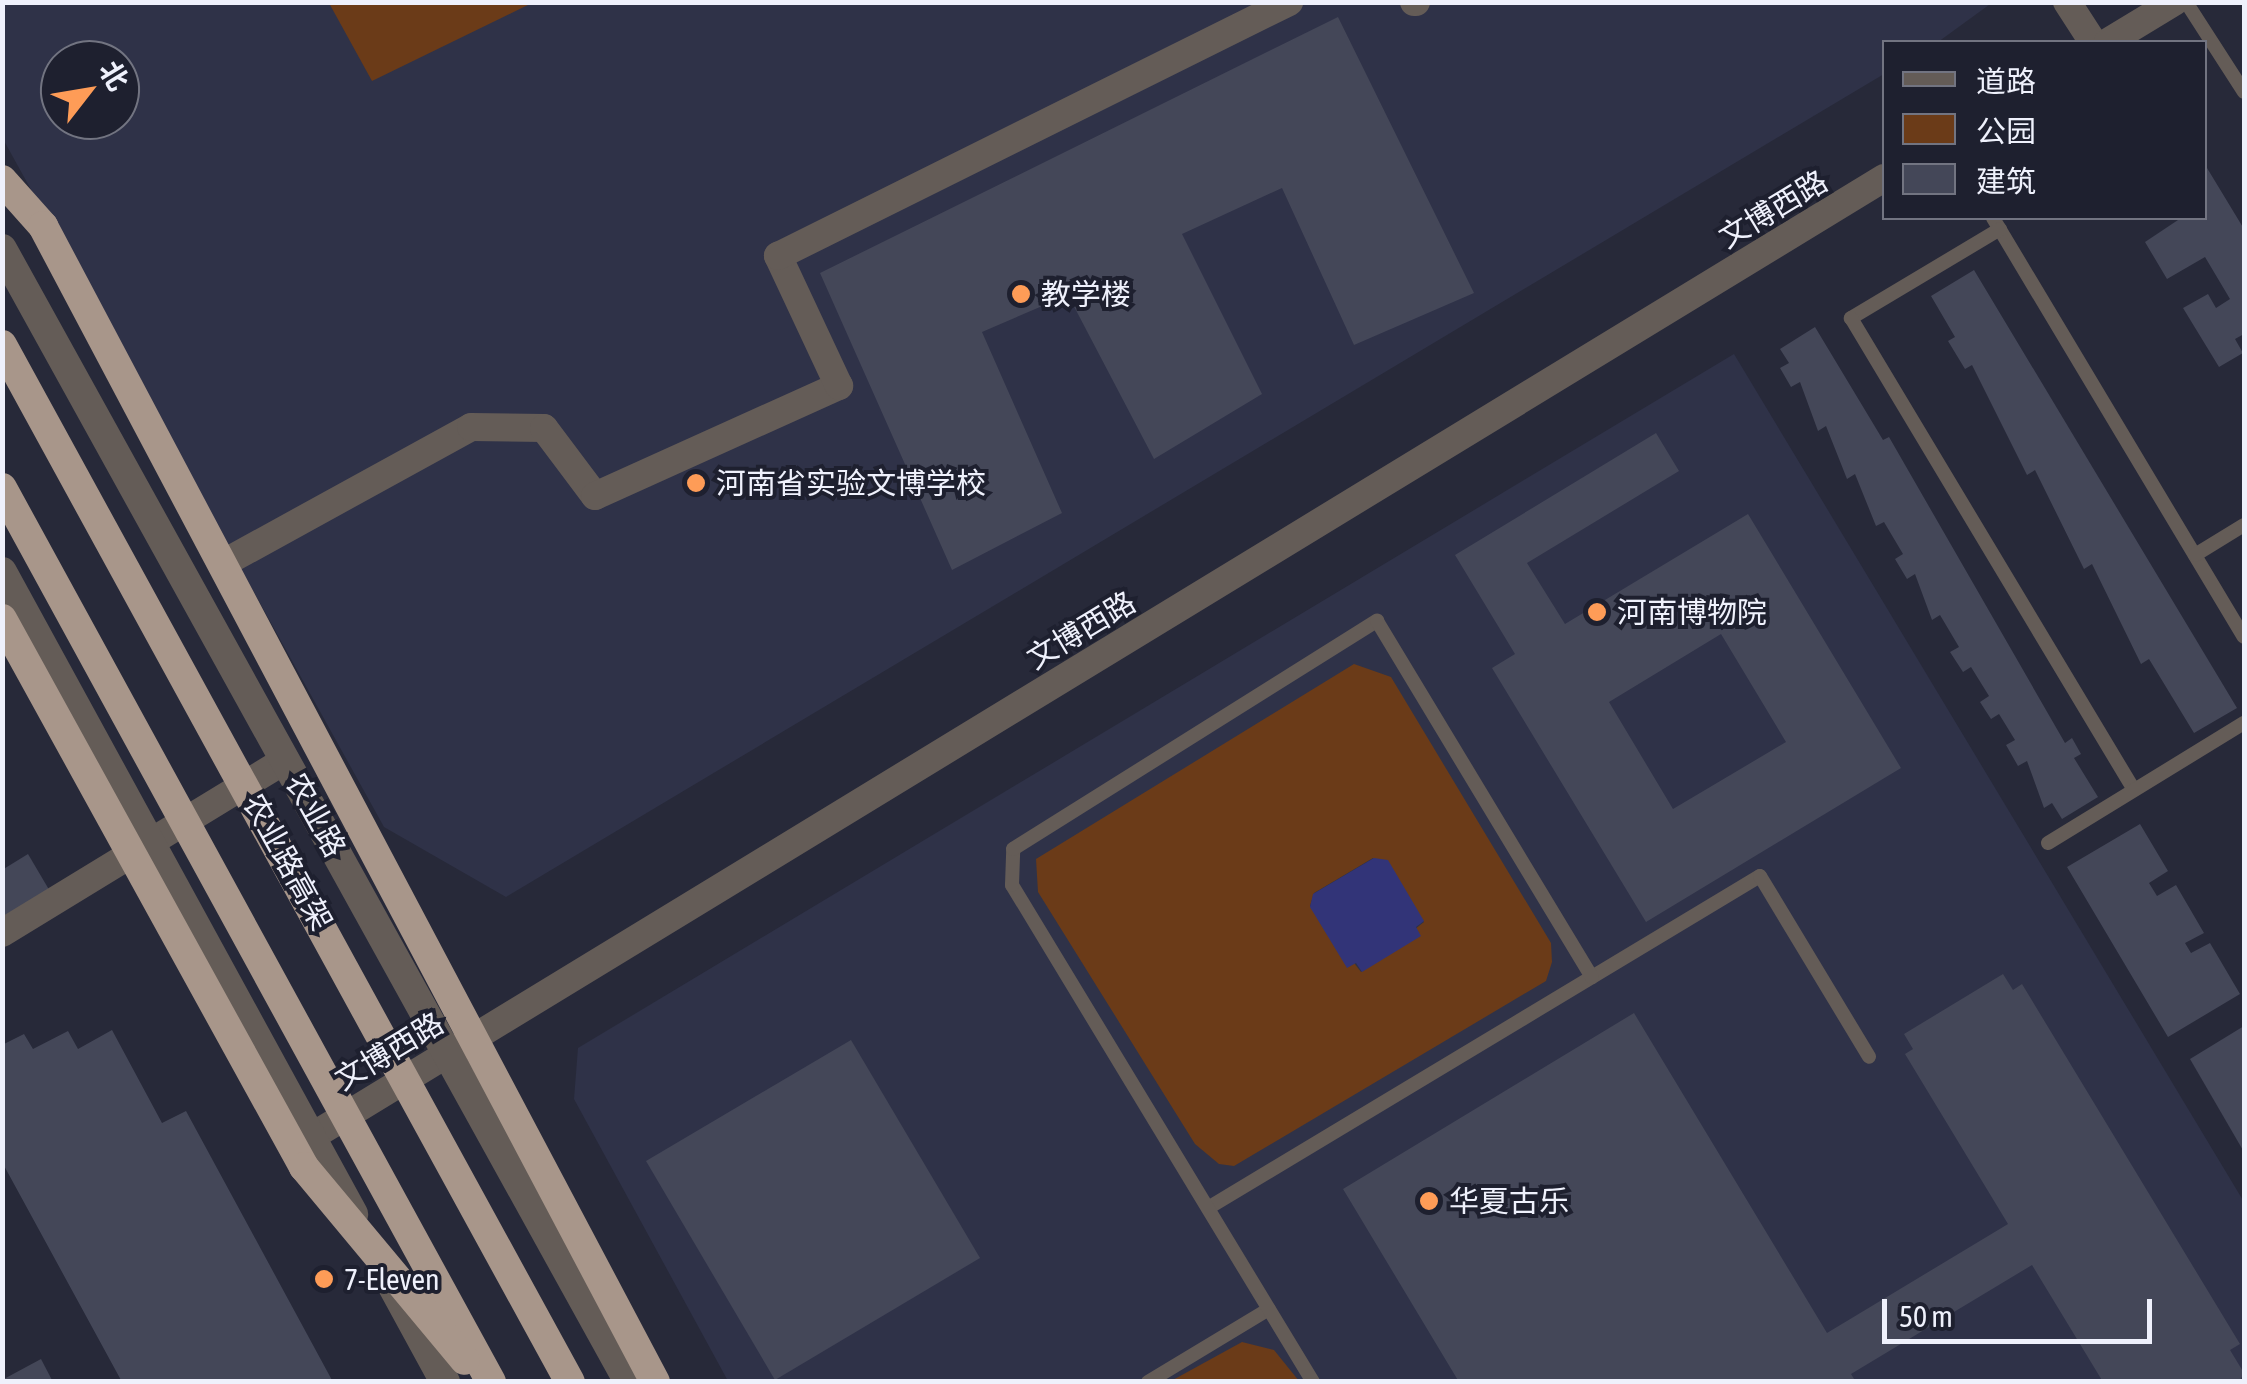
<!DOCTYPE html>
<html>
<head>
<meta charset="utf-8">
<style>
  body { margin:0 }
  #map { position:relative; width:2247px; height:1384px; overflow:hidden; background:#272939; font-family:"Asap Condensed","Noto Sans SC",sans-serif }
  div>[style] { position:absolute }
  .built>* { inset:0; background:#2f3248 }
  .green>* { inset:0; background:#6b3b18 }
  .water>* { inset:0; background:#323478 }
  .building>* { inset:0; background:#444758 }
  .service>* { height:14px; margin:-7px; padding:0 7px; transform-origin:7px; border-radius:7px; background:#645c57 }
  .minor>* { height:28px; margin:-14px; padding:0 14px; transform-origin:14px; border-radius:14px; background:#645c57 }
  .tertiary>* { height:30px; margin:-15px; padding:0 15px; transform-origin:15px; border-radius:15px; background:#645c57 }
  .trunk>* { height:30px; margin:-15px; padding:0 15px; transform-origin:15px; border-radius:15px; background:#a8968a }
  .trunk-bridge>* { height:30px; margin:-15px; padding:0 15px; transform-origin:15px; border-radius:15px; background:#a8968a }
  .dots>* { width:28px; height:28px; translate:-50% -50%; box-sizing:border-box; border:5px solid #1e202f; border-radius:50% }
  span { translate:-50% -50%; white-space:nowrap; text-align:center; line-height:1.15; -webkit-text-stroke:8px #1e202f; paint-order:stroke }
  .street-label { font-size:30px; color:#eff1fc }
  .poi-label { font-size:30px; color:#eff1fc }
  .left { translate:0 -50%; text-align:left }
  .frame { position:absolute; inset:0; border:5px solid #eff1fc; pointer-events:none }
  .legend { position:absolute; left:1882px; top:40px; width:325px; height:180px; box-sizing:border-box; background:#1e202f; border:2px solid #727481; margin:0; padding:12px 18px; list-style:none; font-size:30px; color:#eff1fc }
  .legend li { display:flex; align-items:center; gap:20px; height:50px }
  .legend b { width:50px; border:2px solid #727481 }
  .north { position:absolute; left:40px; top:40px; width:100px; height:100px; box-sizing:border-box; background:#1e202f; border:2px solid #727481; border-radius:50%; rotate:59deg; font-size:28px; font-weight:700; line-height:40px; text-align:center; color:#eff1fc }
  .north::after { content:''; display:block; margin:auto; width:35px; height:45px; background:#fe9c57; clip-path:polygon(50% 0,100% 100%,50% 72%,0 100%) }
  .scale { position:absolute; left:1882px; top:1299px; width:270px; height:45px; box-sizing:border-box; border:5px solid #eff1fc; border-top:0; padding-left:12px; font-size:30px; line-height:35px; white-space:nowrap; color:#eff1fc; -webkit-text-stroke:8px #1e202f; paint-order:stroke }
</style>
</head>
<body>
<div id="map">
  <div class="built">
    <div style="clip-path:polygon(evenodd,1993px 2px,1938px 42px,1884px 42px,1884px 74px,506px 897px,384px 827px,3px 139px,2px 3px,1993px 2px,60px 60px,120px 60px,120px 120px,60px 120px,60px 60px)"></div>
    <div style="clip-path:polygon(1734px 354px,2244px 1202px,2244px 1381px,728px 1381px,574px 1099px,578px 1048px)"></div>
  </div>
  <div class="green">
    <div style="clip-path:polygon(329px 3px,532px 3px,372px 81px)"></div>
    <div style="clip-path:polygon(evenodd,1354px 664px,1391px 677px,1551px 943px,1552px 962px,1546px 981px,1234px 1166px,1219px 1164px,1195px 1144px,1038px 892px,1036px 859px,1354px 664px,1373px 858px,1424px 922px,1361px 972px,1310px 906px,1314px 893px,1373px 858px)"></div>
    <div style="clip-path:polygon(1242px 1342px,1274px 1350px,1299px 1381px,1171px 1381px)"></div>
  </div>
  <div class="water">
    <div style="clip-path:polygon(1374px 858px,1388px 860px,1424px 921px,1416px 927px,1421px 936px,1362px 972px,1356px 963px,1347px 968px,1310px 907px,1313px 894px)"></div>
  </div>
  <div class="building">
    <div style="clip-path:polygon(1338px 17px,1474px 293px,1354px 345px,1282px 188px,1182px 234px,1262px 394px,1154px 459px,1068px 295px,982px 332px,1062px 513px,952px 570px,820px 273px)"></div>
    <div style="clip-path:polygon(2204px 163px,2244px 229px,2244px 334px,2235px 339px,2243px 353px,2219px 367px,2183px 308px,2208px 294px,2216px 308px,2230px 299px,2205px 257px,2167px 279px,2145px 242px,2181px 218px,2204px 218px)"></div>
    <div style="clip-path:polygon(1974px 270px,2237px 708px,2194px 733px,2149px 659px,2141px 664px,2092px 564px,2084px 569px,2035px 470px,2027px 475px,1972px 365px,1965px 369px,1948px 341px,1955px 337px,1931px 296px)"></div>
    <div style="clip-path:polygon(1815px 327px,1883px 440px,1889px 437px,2065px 743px,2072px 738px,2081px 754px,2074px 758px,2098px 797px,2062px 819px,2052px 803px,2044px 808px,2027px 761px,2018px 766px,2006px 745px,2015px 740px,1999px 714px,1991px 719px,1980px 702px,1989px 696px,1971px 667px,1963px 672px,1950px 652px,1959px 647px,1940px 615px,1932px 620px,1915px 574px,1907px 579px,1895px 559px,1903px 554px,1884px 522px,1876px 526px,1855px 474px,1847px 479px,1826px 426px,1818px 431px,1800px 382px,1791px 387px,1780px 368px,1789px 363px,1780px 349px)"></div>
    <div style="clip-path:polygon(evenodd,1656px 433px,1679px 471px,1527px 563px,1565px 624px,1748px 514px,1901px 768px,1646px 922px,1492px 668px,1515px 654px,1455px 555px,1656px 433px,1721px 634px,1786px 742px,1673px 809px,1609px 702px,1721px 634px)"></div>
    <div style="clip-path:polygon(2140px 824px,2168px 871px,2149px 883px,2157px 896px,2176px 885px,2204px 933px,2185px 943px,2191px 953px,2210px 943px,2240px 994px,2168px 1037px,2067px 867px)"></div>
    <div style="clip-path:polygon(28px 854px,51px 893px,2px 922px,2px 870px)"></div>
    <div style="clip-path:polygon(2003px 974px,2013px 990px,2022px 984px,2240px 1344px,2230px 1350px,2244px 1373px,2239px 1382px,2103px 1382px,2032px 1265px,1851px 1374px,1856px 1382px,1459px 1382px,1343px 1189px,1634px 1013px,1827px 1333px,2008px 1224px,1905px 1054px,1913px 1049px,1904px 1034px)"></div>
    <div style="clip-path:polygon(2244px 1026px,2244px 1152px,2190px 1059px)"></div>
    <div style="clip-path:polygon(112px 1030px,162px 1123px,186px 1111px,333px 1382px,122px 1382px,2px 1162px,2px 1045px,24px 1034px,33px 1049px,68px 1031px,78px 1049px)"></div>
    <div style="clip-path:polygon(851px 1040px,980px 1258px,775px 1380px,646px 1161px)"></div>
    <div style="clip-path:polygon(41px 1359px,53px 1382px,2px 1382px,2px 1380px)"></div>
  </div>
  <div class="service">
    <div style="left:2186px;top:2px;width:107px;rotate:57.2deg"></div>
    <div style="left:1993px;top:218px;width:488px;rotate:59.1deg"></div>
    <div style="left:2000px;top:229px;width:174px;rotate:149.1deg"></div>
    <div style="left:1851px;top:318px;width:550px;rotate:59.05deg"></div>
    <div style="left:2195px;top:555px;width:57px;rotate:-31.5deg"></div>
    <div style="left:2048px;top:843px;width:230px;rotate:-31.5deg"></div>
    <div style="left:1208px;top:1208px;width:644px;rotate:-31.02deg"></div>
    <div style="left:1760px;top:876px;width:211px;rotate:58.9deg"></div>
    <div style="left:1148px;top:1382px;width:141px;rotate:-31.1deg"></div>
    <div style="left:1313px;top:1382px;width:581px;rotate:-121.2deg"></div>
    <div style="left:1012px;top:885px;width:36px;rotate:-88deg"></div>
    <div style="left:1013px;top:849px;width:430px;rotate:-32.1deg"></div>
    <div style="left:1377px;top:621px;width:416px;rotate:58.9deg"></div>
  </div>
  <div class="minor">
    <div style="left:1414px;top:2px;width:2px"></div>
    <div style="left:2067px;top:2px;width:48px;rotate:57deg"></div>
    <div style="left:2108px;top:42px;width:77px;rotate:-31.2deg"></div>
    <div style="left:222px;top:564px;width:284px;rotate:-28.8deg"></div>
    <div style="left:471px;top:427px;width:73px;rotate:0.8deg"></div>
    <div style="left:544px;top:428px;width:85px;rotate:53.1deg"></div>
    <div style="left:595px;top:496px;width:268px;rotate:-24.3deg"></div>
    <div style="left:839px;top:386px;width:144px;rotate:-115.1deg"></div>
    <div style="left:778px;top:256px;width:571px;rotate:-26.43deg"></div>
    <div style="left:2px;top:933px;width:332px;rotate:-31.4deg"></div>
    <div style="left:311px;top:1137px;width:1842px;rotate:-31.37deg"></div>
  </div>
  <div class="tertiary">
    <div style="left:2px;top:249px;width:1295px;rotate:61.04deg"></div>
    <div style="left:2px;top:572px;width:732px;rotate:61.33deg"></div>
    <div style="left:390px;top:1281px;width:115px;rotate:61.4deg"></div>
  </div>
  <div class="trunk">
    <div style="left:2px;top:180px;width:62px;rotate:48.3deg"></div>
  </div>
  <div class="trunk-bridge">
    <div style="left:43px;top:226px;width:1308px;rotate:62.1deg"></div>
    <div style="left:2px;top:345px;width:1182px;rotate:61.29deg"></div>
    <div style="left:2px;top:488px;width:1019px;rotate:61.32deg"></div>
    <div style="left:2px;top:619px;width:626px;rotate:61.14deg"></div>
    <div style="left:304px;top:1167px;width:251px;rotate:50.2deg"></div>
  </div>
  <div class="dots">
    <div style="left:1021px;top:294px;background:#fe9c57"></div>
    <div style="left:696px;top:483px;background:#fe9c57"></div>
    <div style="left:1597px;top:612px;background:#fe9c57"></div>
    <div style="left:1429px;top:1201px;background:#fe9c57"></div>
    <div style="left:324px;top:1279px;background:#fe9c57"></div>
  </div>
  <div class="street-label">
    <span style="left:1773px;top:209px;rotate:-31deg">文博西路</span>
    <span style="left:1081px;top:630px;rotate:-31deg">文博西路</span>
    <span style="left:316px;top:815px;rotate:61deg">农业路</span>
    <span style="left:288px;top:862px;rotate:61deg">农业路高架</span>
    <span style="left:389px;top:1051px;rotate:-31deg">文博西路</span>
  </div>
  <div class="poi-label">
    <span class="left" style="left:1041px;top:294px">教学楼</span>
    <span class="left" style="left:716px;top:483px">河南省实验文博学校</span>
    <span class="left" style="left:1617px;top:612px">河南博物院</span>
    <span class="left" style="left:1449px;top:1201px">华夏古乐</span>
    <span class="left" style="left:344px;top:1279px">7-Eleven</span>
  </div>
  <div class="frame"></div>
  <ul class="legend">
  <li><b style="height:12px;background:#645c57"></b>道路</li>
  <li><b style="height:28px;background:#6b3b18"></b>公园</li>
  <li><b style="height:28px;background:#444758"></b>建筑</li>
  </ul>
  <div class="north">北</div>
  <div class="scale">50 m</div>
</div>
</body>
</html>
